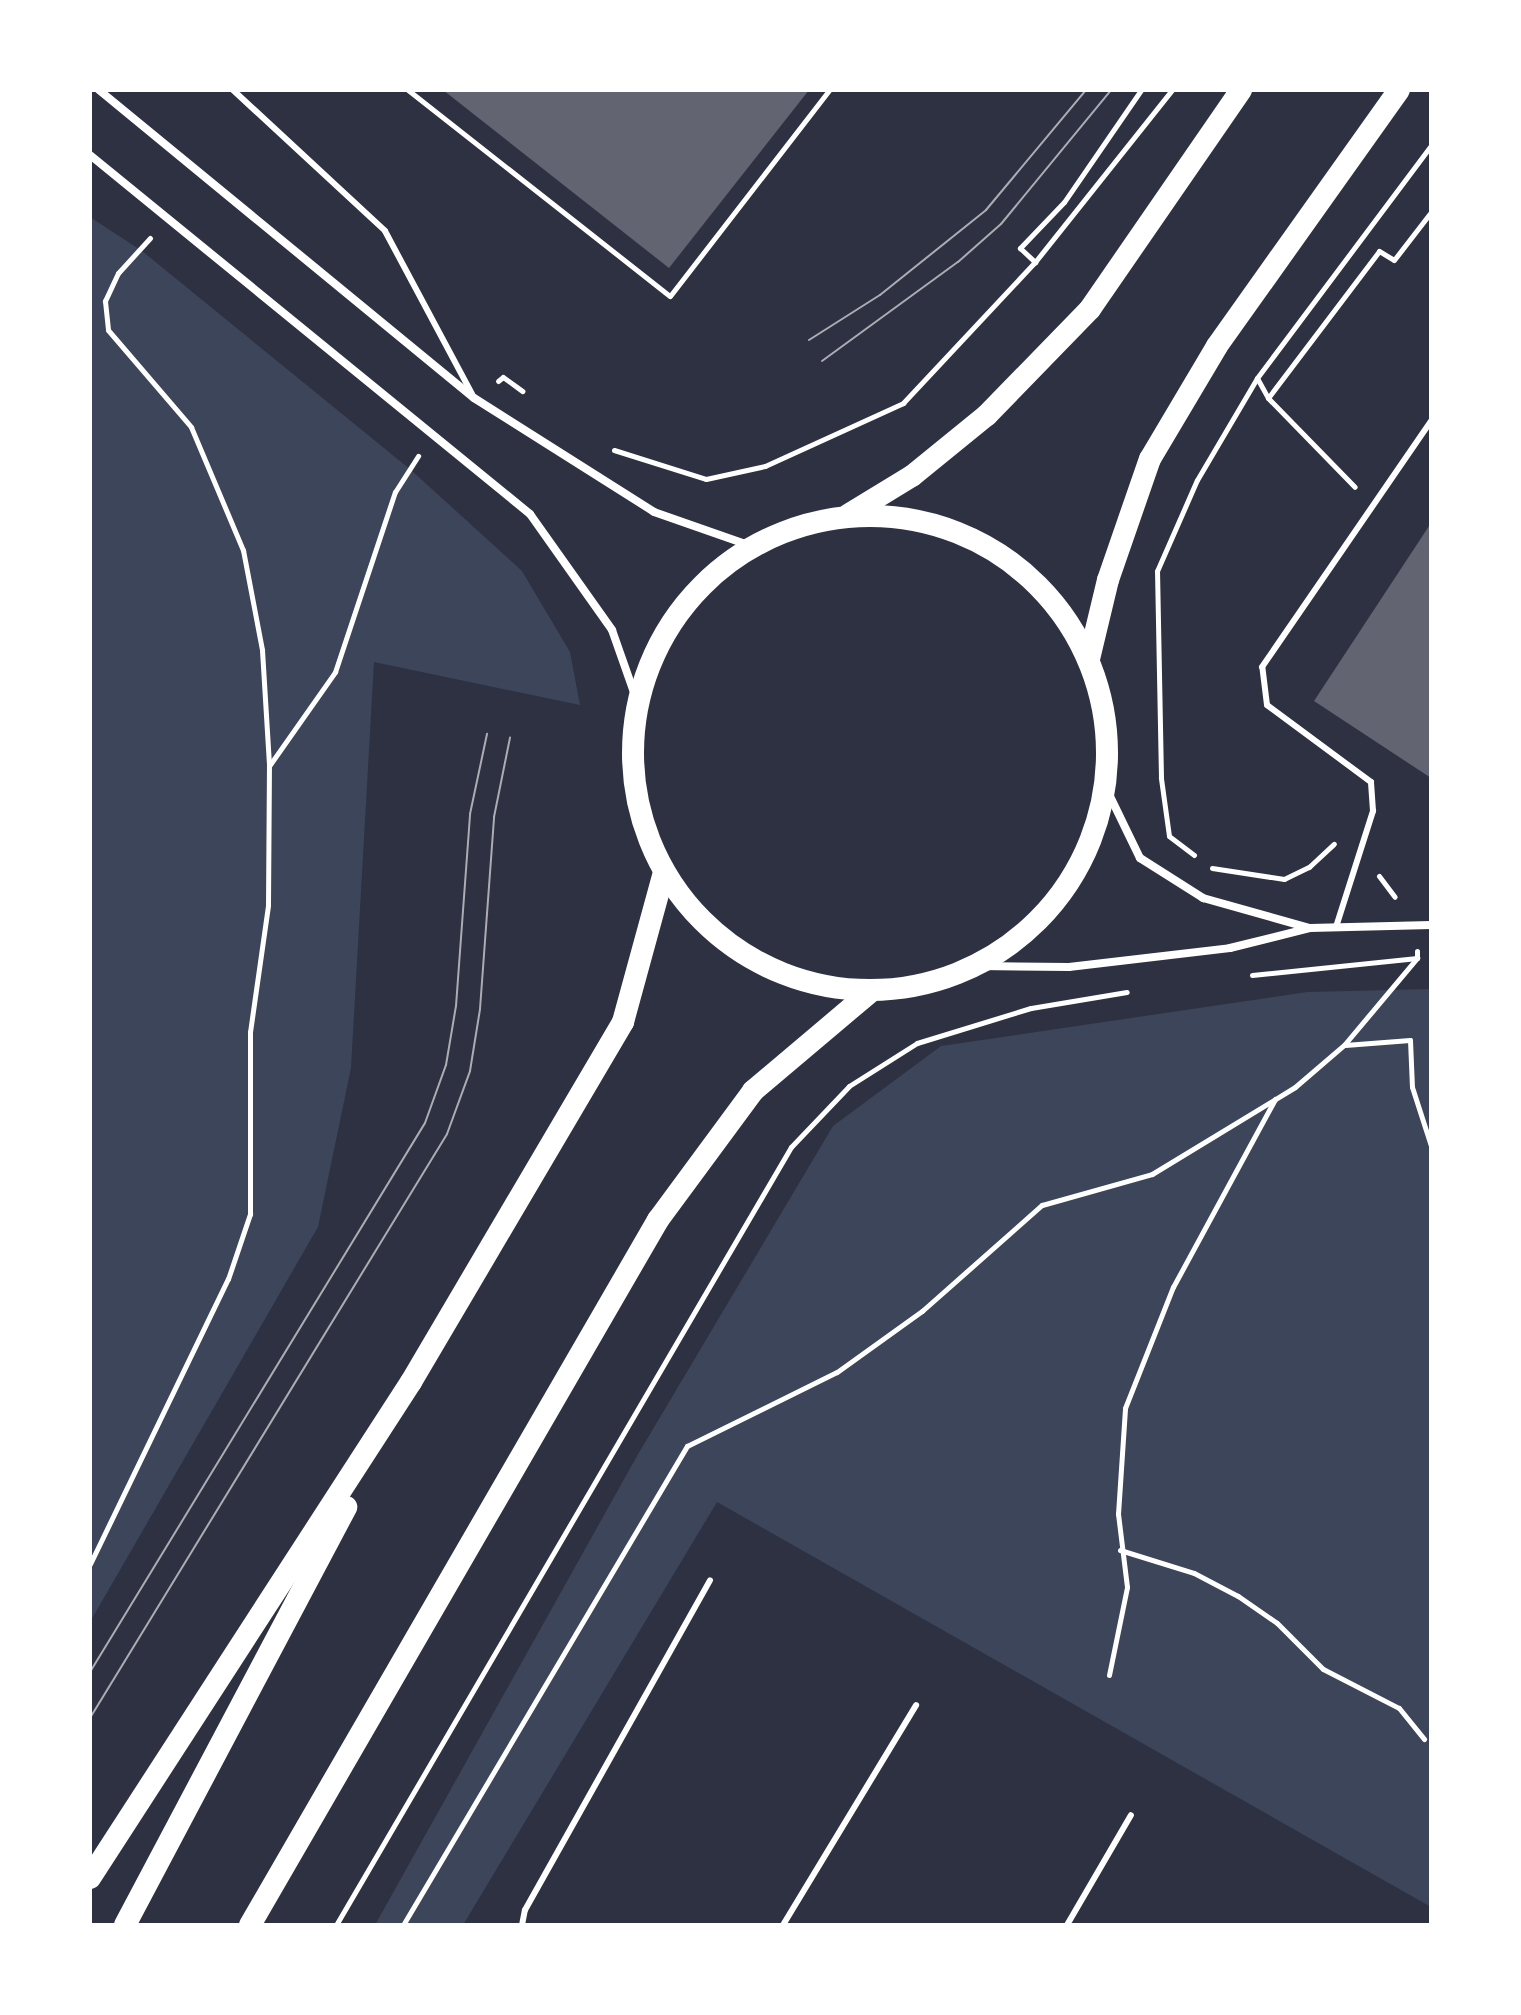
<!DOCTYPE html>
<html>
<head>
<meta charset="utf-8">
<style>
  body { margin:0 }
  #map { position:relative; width:1521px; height:2015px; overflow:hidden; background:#2d3142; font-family:"Open Sans",sans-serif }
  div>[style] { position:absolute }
  .green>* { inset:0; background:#3c4559 }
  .building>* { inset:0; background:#626471 }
  .path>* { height:5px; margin:-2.5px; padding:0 2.5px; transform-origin:2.5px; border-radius:2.5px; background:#fff }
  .service>* { height:6px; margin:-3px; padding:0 3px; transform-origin:3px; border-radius:3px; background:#fff }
  .minor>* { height:8px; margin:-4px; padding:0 4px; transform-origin:4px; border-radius:4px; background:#fff }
  .trunk>* { height:22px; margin:-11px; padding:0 11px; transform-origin:11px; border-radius:11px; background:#fff }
  .trunk>.ring { margin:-11px; padding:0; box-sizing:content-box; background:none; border:22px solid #fff; border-radius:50% }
  .tram>* { height:2px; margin:-1px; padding:0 1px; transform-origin:1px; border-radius:1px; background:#abadb3 }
  span { translate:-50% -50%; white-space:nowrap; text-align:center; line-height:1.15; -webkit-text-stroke:8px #fff; paint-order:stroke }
  .frame { position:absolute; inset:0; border:92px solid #fff; pointer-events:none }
</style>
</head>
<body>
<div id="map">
  <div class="green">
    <div style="clip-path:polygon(90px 217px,142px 251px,411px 470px,522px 571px,570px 652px,580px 705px,374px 662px,351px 1068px,318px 1227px,90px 1622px)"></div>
    <div style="clip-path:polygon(1431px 989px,1431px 1907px,717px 1502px,463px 1925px,375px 1925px,637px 1456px,833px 1126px,941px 1046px,1307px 992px)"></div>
  </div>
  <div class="building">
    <div style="clip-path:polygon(443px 90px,809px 90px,669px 268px)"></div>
    <div style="clip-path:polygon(1431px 523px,1431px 778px,1314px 701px)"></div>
  </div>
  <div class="path">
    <div style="left:408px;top:90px;width:333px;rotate:38.2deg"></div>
    <div style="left:670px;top:296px;width:260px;rotate:-52.3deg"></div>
    <div style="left:1141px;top:90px;width:136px;rotate:124.5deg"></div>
    <div style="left:1064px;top:202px;width:64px;rotate:133.7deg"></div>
    <div style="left:1020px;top:248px;width:21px;rotate:43deg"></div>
    <div style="left:1035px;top:262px;width:220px;rotate:-51.5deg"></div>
    <div style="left:150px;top:238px;width:47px;rotate:132.4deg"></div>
    <div style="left:118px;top:273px;width:31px;rotate:115deg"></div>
    <div style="left:105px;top:301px;width:29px;rotate:84deg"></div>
    <div style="left:108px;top:330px;width:128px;rotate:49.4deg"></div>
    <div style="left:191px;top:427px;width:134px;rotate:67.1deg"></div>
    <div style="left:243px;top:550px;width:102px;rotate:79.2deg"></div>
    <div style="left:262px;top:650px;width:115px;rotate:86.5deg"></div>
    <div style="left:1257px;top:378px;width:23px;rotate:61deg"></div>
    <div style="left:1268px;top:398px;width:124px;rotate:45.7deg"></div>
    <div style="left:498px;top:381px;width:6px;rotate:-39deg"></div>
    <div style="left:503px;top:377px;width:24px;rotate:36deg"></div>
    <div style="left:1268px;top:398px;width:184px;rotate:-52.9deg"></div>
    <div style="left:1379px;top:251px;width:17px;rotate:31deg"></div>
    <div style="left:1394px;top:260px;width:61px;rotate:-52.4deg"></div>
    <div style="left:614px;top:450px;width:96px;rotate:17.5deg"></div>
    <div style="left:706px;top:479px;width:60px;rotate:-12.4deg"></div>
    <div style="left:765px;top:466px;width:152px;rotate:-24.5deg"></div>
    <div style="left:903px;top:403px;width:193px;rotate:-46.9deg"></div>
    <div style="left:1194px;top:855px;width:31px;rotate:-143deg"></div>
    <div style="left:1169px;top:836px;width:59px;rotate:-97.9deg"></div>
    <div style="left:1161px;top:778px;width:207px;rotate:-91.1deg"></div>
    <div style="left:1157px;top:571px;width:99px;rotate:-66.3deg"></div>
    <div style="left:1197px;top:480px;width:118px;rotate:-59.5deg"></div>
    <div style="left:1257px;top:378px;width:291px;rotate:-53.2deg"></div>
    <div style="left:1212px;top:868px;width:73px;rotate:8.7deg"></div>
    <div style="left:1284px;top:879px;width:28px;rotate:-26deg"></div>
    <div style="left:1309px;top:867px;width:34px;rotate:-43deg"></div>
    <div style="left:1379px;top:876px;width:26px;rotate:53deg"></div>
    <div style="left:1252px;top:975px;width:166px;rotate:-5.9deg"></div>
    <div style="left:1345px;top:1045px;width:65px;rotate:-4.4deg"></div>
    <div style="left:1410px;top:1040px;width:47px;rotate:87.6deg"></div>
    <div style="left:1412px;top:1087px;width:62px;rotate:72.1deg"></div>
    <div style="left:1120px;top:1550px;width:77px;rotate:17.3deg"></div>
    <div style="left:1194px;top:1573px;width:50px;rotate:27.6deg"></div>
    <div style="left:1238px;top:1596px;width:47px;rotate:34.7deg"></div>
    <div style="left:1277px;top:1623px;width:65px;rotate:45deg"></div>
    <div style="left:1323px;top:1669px;width:85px;rotate:27.2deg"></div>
    <div style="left:1399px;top:1708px;width:40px;rotate:51deg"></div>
    <div style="left:90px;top:1564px;width:317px;rotate:-64.2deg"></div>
    <div style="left:228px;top:1279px;width:69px;rotate:-71.3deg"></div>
    <div style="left:250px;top:1214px;width:182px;rotate:-90deg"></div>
    <div style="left:250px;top:1032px;width:128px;rotate:-81.9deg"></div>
    <div style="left:268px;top:905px;width:139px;rotate:-89.6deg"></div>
    <div style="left:269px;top:766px;width:115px;rotate:-54.9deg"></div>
    <div style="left:335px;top:672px;width:190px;rotate:-71.6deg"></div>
    <div style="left:395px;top:492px;width:43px;rotate:-57.4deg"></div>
    <div style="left:1109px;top:1675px;width:90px;rotate:-78.4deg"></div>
    <div style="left:1127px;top:1587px;width:74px;rotate:-97deg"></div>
    <div style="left:1118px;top:1514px;width:106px;rotate:-86.2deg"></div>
    <div style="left:1125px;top:1408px;width:130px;rotate:-68.4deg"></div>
    <div style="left:1173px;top:1287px;width:214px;rotate:-61.5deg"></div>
    <div style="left:336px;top:1925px;width:901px;rotate:-59.68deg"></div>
    <div style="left:791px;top:1147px;width:84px;rotate:-46.4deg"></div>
    <div style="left:849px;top:1086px;width:80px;rotate:-32.3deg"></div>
    <div style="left:917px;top:1043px;width:119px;rotate:-17.1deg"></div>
    <div style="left:1031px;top:1008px;width:97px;rotate:-9.5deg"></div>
    <div style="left:403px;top:1925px;width:557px;rotate:-59.34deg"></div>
    <div style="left:687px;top:1446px;width:167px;rotate:-26.3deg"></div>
    <div style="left:837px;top:1372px;width:105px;rotate:-35.7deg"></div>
    <div style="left:922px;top:1311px;width:160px;rotate:-41.5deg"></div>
    <div style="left:1042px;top:1205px;width:114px;rotate:-15.7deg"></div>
    <div style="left:1152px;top:1174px;width:167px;rotate:-31.3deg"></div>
    <div style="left:1295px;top:1087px;width:65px;rotate:-40.6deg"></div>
    <div style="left:1344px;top:1045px;width:114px;rotate:-50deg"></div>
    <div style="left:1417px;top:958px;width:7px;rotate:-90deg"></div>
  </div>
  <div class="service">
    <div style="left:233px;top:90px;width:207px;rotate:42.8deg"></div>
    <div style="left:385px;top:231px;width:185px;rotate:61.9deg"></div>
    <div style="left:1336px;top:927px;width:122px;rotate:-72.3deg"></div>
    <div style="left:1373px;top:811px;width:29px;rotate:-94deg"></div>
    <div style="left:1371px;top:782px;width:129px;rotate:-143.5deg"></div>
    <div style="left:1267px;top:705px;width:38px;rotate:-97deg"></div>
    <div style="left:1262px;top:667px;width:298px;rotate:-55.5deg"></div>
    <div style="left:522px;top:1925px;width:15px;rotate:-79deg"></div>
    <div style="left:525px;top:1910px;width:378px;rotate:-60.7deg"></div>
    <div style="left:783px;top:1925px;width:257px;rotate:-58.8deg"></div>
    <div style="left:1067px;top:1925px;width:127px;rotate:-59.8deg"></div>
  </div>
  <div class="minor">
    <div style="left:99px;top:90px;width:485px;rotate:39.4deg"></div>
    <div style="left:474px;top:398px;width:213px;rotate:32.3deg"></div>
    <div style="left:654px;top:512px;width:103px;rotate:19.3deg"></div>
    <div style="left:90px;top:155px;width:568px;rotate:39.21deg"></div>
    <div style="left:530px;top:514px;width:142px;rotate:54.7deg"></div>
    <div style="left:612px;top:630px;width:75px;rotate:70.6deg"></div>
    <div style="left:1106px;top:788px;width:78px;rotate:64.1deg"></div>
    <div style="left:1140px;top:858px;width:75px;rotate:32.4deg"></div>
    <div style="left:1203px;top:898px;width:111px;rotate:15.7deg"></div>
    <div style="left:978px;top:966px;width:91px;rotate:0.6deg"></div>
    <div style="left:1069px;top:967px;width:162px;rotate:-6.7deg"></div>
    <div style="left:1230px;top:948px;width:82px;rotate:-14deg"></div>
    <div style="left:1310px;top:928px;width:121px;rotate:-1.4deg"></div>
  </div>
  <div class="trunk">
    <div style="left:848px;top:515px;width:75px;rotate:-31.4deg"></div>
    <div style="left:912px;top:476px;width:97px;rotate:-39.1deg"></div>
    <div style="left:987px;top:415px;width:148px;rotate:-45.8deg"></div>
    <div style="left:1090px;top:309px;width:266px;rotate:-55.4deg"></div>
    <div class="ring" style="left:633px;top:516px;width:452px;height:452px"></div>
    <div style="left:1089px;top:659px;width:81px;rotate:-76.5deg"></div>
    <div style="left:1108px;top:580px;width:128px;rotate:-70.9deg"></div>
    <div style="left:1150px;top:459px;width:131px;rotate:-59.3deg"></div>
    <div style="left:1217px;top:346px;width:314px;rotate:-54.6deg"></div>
    <div style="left:90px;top:1878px;width:591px;rotate:-57.09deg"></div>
    <div style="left:411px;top:1382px;width:418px;rotate:-59.5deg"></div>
    <div style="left:623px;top:1022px;width:156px;rotate:-74.7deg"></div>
    <div style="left:125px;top:1925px;width:473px;rotate:-62.1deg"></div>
    <div style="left:250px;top:1925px;width:815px;rotate:-59.94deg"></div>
    <div style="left:658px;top:1220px;width:160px;rotate:-53.6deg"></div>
    <div style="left:753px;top:1091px;width:153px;rotate:-40.2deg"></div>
  </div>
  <div class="tram">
    <div style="left:809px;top:340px;width:84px;rotate:-32.4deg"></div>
    <div style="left:880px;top:295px;width:136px;rotate:-38.7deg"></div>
    <div style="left:986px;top:210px;width:156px;rotate:-50.2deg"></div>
    <div style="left:822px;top:361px;width:168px;rotate:-36.1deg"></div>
    <div style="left:958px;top:262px;width:57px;rotate:-41.5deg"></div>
    <div style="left:1001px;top:224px;width:173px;rotate:-50.6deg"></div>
    <div style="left:90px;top:1672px;width:643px;rotate:-58.61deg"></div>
    <div style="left:425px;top:1123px;width:62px;rotate:-70.1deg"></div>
    <div style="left:446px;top:1065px;width:60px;rotate:-80.4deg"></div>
    <div style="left:456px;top:1006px;width:193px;rotate:-85.8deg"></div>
    <div style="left:470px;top:814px;width:82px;rotate:-78deg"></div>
    <div style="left:90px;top:1718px;width:684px;rotate:-58.56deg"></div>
    <div style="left:447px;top:1134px;width:67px;rotate:-69.9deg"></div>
    <div style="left:470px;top:1071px;width:63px;rotate:-80.8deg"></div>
    <div style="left:480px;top:1009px;width:193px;rotate:-85.8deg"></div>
    <div style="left:494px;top:817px;width:81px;rotate:-78.6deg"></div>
  </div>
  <div class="frame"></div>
</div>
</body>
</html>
